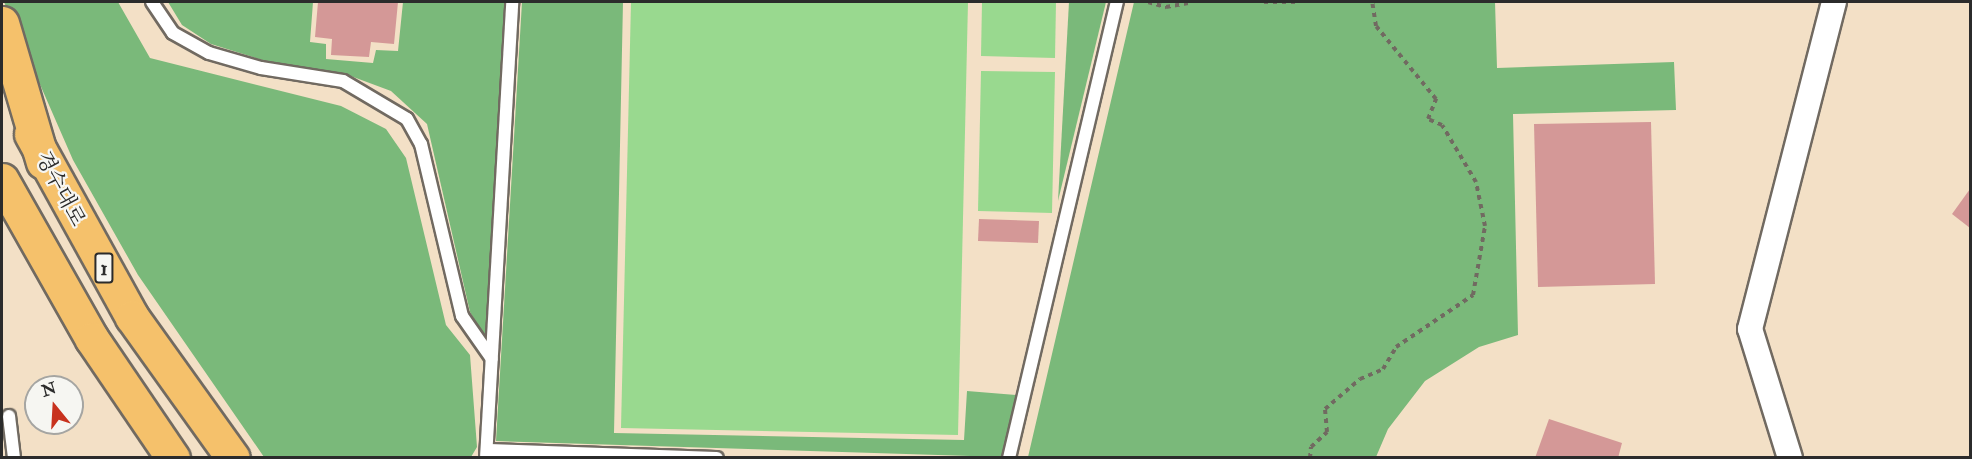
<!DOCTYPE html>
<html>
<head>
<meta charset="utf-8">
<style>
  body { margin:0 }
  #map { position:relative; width:1972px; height:459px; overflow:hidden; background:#f3e0c6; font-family:"IM FELL Double Pica","Noto Serif KR",serif }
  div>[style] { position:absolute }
  .green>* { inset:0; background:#99d98f }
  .forest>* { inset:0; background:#7ab97a }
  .building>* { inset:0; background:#d49897 }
  .path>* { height:4px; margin-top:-2px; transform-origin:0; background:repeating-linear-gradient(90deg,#716a61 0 4.5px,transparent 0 9px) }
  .roads { filter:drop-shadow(2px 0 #716a61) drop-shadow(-2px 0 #716a61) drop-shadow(0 2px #716a61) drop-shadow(0 -2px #716a61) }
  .lane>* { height:12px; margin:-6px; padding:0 6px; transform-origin:6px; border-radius:6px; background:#fff }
  .street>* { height:24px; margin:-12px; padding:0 12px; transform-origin:12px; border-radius:12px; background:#fff }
  .primary>* { height:33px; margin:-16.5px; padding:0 16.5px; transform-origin:16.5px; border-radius:16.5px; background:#f5c16b }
  .highway>* { height:33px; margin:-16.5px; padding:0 16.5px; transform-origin:16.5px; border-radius:16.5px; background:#f5c16b }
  span { translate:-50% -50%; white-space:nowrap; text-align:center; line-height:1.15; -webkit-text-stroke:4.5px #f6f6f2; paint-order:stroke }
  .shield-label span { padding:2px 4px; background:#f6f6f2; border:2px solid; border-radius:4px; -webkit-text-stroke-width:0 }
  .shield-label { font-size:20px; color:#2b2b2b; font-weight:700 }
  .street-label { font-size:21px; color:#2b2b2b }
  .frame { position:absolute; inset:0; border:3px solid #2b2b2b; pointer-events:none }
  .north { position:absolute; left:24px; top:375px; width:60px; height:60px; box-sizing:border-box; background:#f6f6f2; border:2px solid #a5a5a2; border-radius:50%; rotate:342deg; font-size:16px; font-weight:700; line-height:24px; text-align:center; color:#2b2b2b }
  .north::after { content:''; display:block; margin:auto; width:21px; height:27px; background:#c8321e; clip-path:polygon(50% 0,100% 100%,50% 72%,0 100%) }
</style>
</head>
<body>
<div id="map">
  <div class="green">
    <div style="clip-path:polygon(631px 2px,968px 2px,958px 435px,621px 428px)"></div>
    <div style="clip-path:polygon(982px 2px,1056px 2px,1055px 58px,981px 56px)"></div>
    <div style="clip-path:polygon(981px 71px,1055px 72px,1052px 213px,978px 211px)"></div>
  </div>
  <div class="forest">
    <div style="clip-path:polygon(4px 2px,118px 2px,150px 58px,341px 106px,386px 129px,406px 158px,446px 325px,470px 355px,477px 447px,471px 457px,264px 457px,138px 275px,73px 160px)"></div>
    <div style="clip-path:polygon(168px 2px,313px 2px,310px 42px,326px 44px,326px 59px,373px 63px,376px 50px,398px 51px,403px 2px,505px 2px,487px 341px,470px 312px,427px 124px,391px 91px,348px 75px,262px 60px,211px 44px,182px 25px)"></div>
    <div style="clip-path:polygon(522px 2px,623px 2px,614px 433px,964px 440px,967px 391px,1016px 395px,1002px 457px,496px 441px)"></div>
    <div style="clip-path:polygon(1069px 2px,1106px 2px,1058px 201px)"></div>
    <div style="clip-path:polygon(1134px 2px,1495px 2px,1497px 68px,1674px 62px,1676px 110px,1513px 114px,1518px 335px,1479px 347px,1425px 381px,1388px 429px,1376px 457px,1028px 457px)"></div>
  </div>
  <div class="building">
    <div style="clip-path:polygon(318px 2px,398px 2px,394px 44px,371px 42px,369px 57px,331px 55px,332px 39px,315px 37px)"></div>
    <div style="clip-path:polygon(1651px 122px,1655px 284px,1538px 287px,1534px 124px)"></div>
    <div style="clip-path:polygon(1970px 189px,1970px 228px,1952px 214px)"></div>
    <div style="clip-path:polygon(979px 219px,1039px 221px,1038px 243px,978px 241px)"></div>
    <div style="clip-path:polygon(1549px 419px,1622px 443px,1618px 458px,1535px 458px)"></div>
  </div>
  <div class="path">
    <div style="left:1148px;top:2px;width:19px;rotate:16deg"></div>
    <div style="left:1166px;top:7px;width:27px;rotate:-10deg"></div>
    <div style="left:1264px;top:2px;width:36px"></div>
    <div style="left:1310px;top:458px;width:11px;rotate:-85deg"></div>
    <div style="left:1311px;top:447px;width:22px;rotate:-43deg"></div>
    <div style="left:1327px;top:432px;width:23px;rotate:-95deg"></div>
    <div style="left:1325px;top:409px;width:46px;rotate:-40.6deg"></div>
    <div style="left:1360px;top:379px;width:25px;rotate:-23deg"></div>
    <div style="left:1383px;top:369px;width:26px;rotate:-59deg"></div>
    <div style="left:1396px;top:347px;width:93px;rotate:-34deg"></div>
    <div style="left:1473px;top:295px;width:70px;rotate:-80.1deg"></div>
    <div style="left:1485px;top:226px;width:45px;rotate:-101.6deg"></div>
    <div style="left:1476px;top:182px;width:66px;rotate:-120.8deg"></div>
    <div style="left:1442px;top:125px;width:15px;rotate:-157deg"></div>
    <div style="left:1428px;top:119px;width:22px;rotate:-68deg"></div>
    <div style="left:1436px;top:99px;width:94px;rotate:-129.4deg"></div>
    <div style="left:1376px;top:26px;width:24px;rotate:-99deg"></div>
  </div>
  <div class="roads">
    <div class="lane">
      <div style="left:152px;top:2px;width:37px;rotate:56deg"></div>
      <div style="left:173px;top:33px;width:41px;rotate:29.1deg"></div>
      <div style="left:209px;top:53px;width:54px;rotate:16.1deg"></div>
      <div style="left:261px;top:68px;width:83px;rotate:9deg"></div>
      <div style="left:343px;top:81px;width:74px;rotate:30.7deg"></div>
      <div style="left:407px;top:119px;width:29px;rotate:61deg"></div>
      <div style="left:421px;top:144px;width:177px;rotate:76.6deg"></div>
      <div style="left:462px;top:316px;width:52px;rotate:55.1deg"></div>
      <div style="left:9px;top:416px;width:42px;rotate:83.2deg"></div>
      <div style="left:488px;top:450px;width:229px;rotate:2deg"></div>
      <div style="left:486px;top:458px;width:457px;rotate:-86.7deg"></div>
      <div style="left:1009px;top:458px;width:469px;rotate:-76.7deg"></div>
    </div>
    <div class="street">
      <div style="left:1790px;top:458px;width:135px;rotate:-107.2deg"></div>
      <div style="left:1750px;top:329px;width:338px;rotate:-75.6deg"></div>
    </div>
    <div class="primary">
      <div style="left:31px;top:134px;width:209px;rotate:61.1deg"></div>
      <div style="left:132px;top:317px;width:173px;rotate:54.4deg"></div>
      <div style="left:2px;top:180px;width:183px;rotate:60.5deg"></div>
      <div style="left:92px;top:339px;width:144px;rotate:55.8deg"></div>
    </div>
    <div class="highway">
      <div style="left:2px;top:23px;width:145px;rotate:73.6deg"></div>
    </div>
  </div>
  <div class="shield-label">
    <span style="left:104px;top:268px">1</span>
  </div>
  <div class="street-label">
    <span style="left:60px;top:189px;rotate:62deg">경수대로</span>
  </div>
  <div class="frame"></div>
  <div class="north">N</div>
</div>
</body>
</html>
